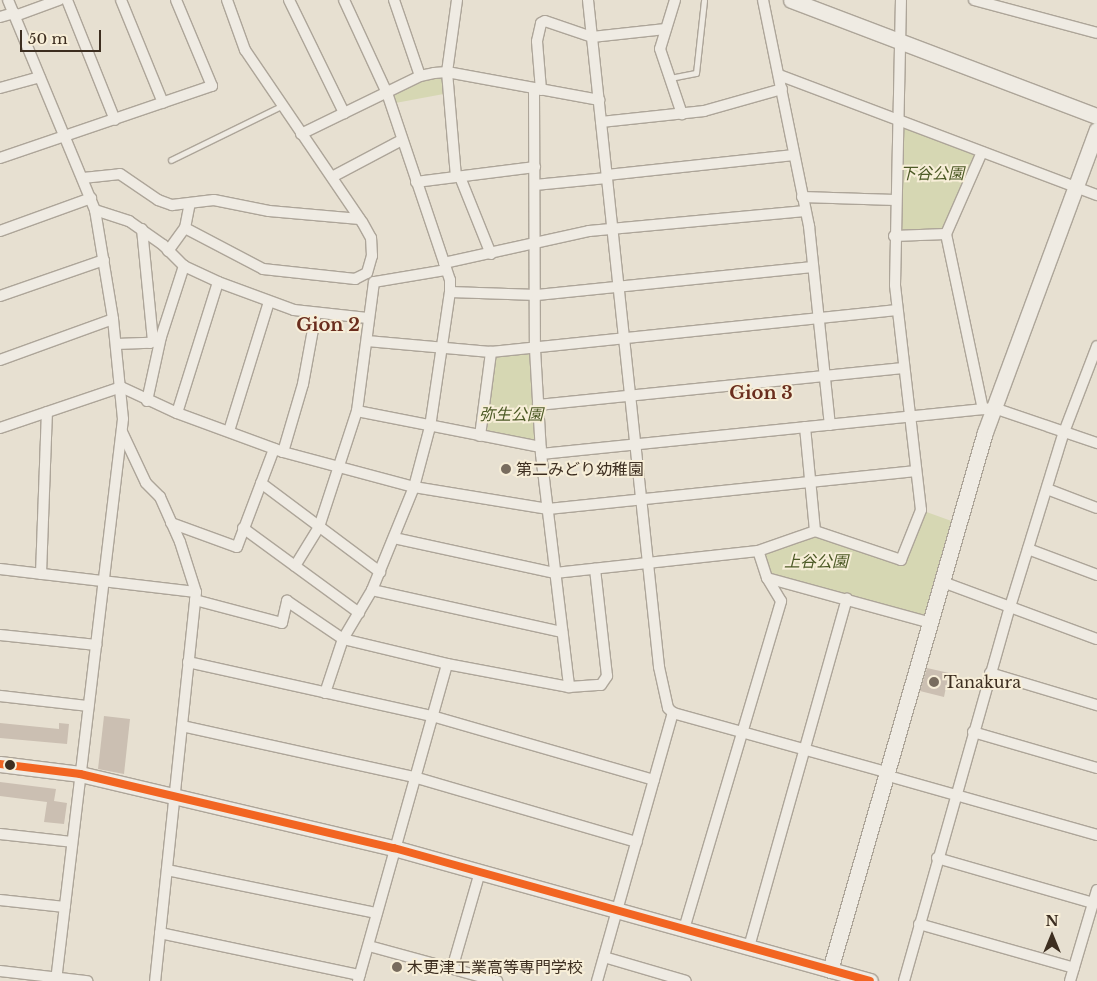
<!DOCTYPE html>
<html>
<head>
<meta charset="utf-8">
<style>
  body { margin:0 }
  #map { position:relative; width:1097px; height:981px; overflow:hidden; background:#e7e0d1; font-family:"Libre Baskerville","Noto Sans JP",serif }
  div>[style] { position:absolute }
  .green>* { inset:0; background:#d6d7b3 }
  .building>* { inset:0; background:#cbbfb2 }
  .roads { filter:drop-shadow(1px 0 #ada599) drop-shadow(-1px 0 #ada599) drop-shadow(0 1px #ada599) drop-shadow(0 -1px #ada599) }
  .lane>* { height:5px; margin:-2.5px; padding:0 2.5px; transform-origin:2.5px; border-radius:2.5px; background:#efebe3 }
  .street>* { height:10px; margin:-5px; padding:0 5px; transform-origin:5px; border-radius:5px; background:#efebe3 }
  .secondary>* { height:15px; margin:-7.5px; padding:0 7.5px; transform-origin:7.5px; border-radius:7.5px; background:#efebe3 }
  .bus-1>* { height:8px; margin:-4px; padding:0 4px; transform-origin:4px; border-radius:4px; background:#f26522 }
  .dots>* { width:14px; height:14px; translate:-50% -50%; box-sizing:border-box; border:2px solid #f7eed8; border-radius:50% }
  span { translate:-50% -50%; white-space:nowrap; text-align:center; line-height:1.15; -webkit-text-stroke:4px #f7eed8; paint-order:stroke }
  .park-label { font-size:16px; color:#4d5a26; font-style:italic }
  .poi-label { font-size:16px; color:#3d2e20 }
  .left { translate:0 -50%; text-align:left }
  .neighbourhood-label { font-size:18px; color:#6b2e1e; font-weight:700 }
  .north { position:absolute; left:1027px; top:911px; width:50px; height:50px; -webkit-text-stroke:4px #f7eed8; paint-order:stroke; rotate:0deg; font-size:14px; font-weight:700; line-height:20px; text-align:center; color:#3d2e20 }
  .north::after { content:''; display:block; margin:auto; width:18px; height:22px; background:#3d2e20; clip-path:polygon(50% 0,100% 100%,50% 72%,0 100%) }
  .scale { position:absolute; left:20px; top:30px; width:81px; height:22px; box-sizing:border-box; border:2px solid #3d2e20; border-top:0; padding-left:6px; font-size:15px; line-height:18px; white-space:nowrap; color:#3d2e20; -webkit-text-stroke:4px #f7eed8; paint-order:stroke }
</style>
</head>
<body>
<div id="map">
  <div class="green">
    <div style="clip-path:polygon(447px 72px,449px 93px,390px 104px,387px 93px)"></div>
    <div style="clip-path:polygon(898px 120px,982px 152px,946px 234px,894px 236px)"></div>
    <div style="clip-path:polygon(535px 349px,541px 447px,480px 436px,491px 352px)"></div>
    <div style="clip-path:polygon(921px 510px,957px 523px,928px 622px,767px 578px,758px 551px,815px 531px,901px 560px)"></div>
  </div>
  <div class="building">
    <div style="clip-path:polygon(927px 668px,949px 673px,944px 697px,920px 691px)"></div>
    <div style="clip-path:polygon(104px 716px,130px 719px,124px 774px,98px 769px)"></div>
    <div style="clip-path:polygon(0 723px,59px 729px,59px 723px,69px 724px,67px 744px,0 738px)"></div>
    <div style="clip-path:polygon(0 782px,56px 789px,54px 801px,67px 803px,64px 824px,44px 822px,47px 802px,0 796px)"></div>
  </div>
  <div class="roads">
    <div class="lane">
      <div style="left:670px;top:78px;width:26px;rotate:-11deg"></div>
      <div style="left:696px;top:73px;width:73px;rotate:-83.7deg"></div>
      <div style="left:171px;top:160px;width:123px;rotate:-26.1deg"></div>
    </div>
    <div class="street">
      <div style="left:8px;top:0;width:227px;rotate:67.5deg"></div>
      <div style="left:95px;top:210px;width:110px;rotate:80.6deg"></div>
      <div style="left:113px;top:319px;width:100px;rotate:84.3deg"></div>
      <div style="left:123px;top:419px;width:566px;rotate:96.8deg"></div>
      <div style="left:67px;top:0;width:129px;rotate:68.2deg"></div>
      <div style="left:121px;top:0;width:111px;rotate:67.8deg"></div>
      <div style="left:289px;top:0;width:126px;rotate:64deg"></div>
      <div style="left:394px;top:0;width:80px;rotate:71.1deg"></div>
      <div style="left:588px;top:0;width:671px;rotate:83.92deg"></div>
      <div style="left:659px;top:667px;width:42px;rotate:77.6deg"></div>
      <div style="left:668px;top:708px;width:7px;rotate:45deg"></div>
      <div style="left:673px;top:713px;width:221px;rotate:15.5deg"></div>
      <div style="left:675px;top:0;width:51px;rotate:107deg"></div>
      <div style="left:660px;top:49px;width:69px;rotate:71.3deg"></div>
      <div style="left:763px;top:0;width:231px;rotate:78.5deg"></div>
      <div style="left:809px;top:226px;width:200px;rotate:84deg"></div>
      <div style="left:974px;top:0;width:127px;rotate:15deg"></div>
      <div style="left:15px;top:16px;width:47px;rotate:-20deg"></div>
      <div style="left:0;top:17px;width:15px;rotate:-16deg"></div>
      <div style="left:779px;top:75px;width:340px;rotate:20.7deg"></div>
      <div style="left:0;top:88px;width:41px;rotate:-15.4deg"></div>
      <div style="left:534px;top:89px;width:260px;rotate:89.8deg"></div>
      <div style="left:535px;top:349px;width:105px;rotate:86.7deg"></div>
      <div style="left:541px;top:454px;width:235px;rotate:83.1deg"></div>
      <div style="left:541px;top:90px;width:49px;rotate:-94.7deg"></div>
      <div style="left:537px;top:41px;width:18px;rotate:-77deg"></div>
      <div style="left:541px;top:23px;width:4px;rotate:-27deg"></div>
      <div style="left:545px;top:21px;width:50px;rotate:18.8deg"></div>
      <div style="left:592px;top:37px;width:74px;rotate:-6.2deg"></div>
      <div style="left:601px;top:122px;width:104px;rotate:-6.1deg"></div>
      <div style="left:704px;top:111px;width:81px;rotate:-15.8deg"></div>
      <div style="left:301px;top:134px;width:132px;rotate:-26deg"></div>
      <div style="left:420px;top:76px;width:14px;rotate:-12deg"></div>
      <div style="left:434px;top:73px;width:13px;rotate:-4deg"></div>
      <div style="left:447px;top:72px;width:155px;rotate:10.4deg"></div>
      <div style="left:982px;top:152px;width:90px;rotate:113.7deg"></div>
      <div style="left:946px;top:234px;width:179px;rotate:78.1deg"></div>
      <div style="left:0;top:158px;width:224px;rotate:-18.8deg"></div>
      <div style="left:212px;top:86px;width:93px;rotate:-112.7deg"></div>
      <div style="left:607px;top:175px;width:188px;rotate:-6.1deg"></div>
      <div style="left:332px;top:177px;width:79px;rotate:-27.9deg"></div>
      <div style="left:456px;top:177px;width:105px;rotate:-94.9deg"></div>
      <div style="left:447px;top:72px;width:73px;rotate:-82.1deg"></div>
      <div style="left:460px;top:177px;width:83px;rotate:68.1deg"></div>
      <div style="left:83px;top:178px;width:37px;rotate:-6deg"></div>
      <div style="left:120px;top:174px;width:46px;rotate:34.4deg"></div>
      <div style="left:158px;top:200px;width:15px;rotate:20deg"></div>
      <div style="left:172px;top:205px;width:42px;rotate:-6.8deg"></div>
      <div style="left:214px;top:200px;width:56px;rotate:11.3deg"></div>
      <div style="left:269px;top:211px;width:91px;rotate:5deg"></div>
      <div style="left:416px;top:182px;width:120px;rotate:-7.2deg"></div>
      <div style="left:535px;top:185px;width:72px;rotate:-5.6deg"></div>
      <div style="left:802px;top:197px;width:93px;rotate:1.8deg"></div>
      <div style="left:95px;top:210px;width:36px;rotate:18deg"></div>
      <div style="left:129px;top:221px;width:42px;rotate:35.2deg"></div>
      <div style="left:163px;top:245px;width:30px;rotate:45deg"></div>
      <div style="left:184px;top:266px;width:38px;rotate:25deg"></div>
      <div style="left:218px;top:282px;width:81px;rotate:20.2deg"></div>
      <div style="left:294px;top:310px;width:74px;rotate:6.2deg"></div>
      <div style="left:185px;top:228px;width:88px;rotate:27.7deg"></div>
      <div style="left:263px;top:269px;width:93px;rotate:6.2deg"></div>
      <div style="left:355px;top:279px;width:13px;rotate:-27deg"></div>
      <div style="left:367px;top:273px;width:18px;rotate:-74deg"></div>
      <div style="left:372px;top:256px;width:18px;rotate:-93deg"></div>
      <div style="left:371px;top:238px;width:18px;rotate:-119deg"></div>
      <div style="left:362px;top:222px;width:208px;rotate:-124.2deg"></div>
      <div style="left:245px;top:50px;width:53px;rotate:-109.8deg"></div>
      <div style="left:142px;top:229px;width:113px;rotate:84.4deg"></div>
      <div style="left:0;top:231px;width:97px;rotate:-19.9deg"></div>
      <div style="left:894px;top:236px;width:52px;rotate:-2.2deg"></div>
      <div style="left:168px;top:251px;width:29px;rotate:-54deg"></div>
      <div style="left:185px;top:228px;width:25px;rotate:-79deg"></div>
      <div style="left:444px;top:263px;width:148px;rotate:-12.4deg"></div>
      <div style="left:589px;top:231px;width:217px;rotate:-5.3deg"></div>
      <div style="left:450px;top:292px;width:87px;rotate:2deg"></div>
      <div style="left:537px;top:295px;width:277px;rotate:-5.8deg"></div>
      <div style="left:0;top:296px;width:110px;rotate:-19.1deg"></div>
      <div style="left:367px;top:341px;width:124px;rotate:5.1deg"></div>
      <div style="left:491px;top:352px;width:408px;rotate:-5.9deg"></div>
      <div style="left:116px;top:344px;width:34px;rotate:-2deg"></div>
      <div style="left:150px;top:343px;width:10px;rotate:-29deg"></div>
      <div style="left:0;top:360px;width:120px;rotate:-19.9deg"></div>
      <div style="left:147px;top:401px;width:66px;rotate:-77.7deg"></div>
      <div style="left:161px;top:337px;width:75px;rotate:-72.1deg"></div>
      <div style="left:538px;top:405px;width:367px;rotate:-5.8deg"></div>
      <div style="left:357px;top:411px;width:187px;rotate:11.1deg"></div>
      <div style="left:177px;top:413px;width:137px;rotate:-72.6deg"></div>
      <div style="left:805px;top:427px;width:104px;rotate:84.5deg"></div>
      <div style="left:0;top:428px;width:128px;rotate:-18.7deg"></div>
      <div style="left:121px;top:387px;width:62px;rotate:24.9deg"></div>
      <div style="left:177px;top:413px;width:113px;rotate:20.2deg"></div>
      <div style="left:283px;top:452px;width:136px;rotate:15deg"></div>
      <div style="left:414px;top:487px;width:136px;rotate:9.3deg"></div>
      <div style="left:548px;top:509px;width:370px;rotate:-5.9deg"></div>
      <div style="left:229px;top:431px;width:135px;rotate:-72.8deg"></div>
      <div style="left:122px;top:432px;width:56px;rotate:64.8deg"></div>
      <div style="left:146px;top:483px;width:20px;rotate:45deg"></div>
      <div style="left:160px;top:497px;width:49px;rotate:66deg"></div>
      <div style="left:180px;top:542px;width:52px;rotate:72.3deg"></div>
      <div style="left:196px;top:592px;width:391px;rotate:96deg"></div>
      <div style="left:480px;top:436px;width:85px;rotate:-82.5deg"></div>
      <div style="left:283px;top:452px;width:71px;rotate:-73.6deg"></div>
      <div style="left:303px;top:384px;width:72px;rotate:-79.6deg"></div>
      <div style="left:541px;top:454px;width:455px;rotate:-5.8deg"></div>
      <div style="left:994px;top:408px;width:109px;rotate:18.8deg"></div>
      <div style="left:261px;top:483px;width:149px;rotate:36.8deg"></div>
      <div style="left:1047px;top:489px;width:53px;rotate:20.8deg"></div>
      <div style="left:171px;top:523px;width:70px;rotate:20deg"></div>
      <div style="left:237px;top:547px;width:105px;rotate:-69.3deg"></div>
      <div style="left:243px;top:528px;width:144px;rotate:36.2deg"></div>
      <div style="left:394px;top:538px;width:165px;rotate:12.3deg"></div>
      <div style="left:555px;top:573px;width:204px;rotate:-6.2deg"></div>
      <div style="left:758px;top:551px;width:60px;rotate:-19.3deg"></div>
      <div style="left:815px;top:531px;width:91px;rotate:18.6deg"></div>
      <div style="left:901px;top:560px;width:54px;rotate:-68.2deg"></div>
      <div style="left:921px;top:510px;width:226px;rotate:-96.6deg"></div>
      <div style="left:895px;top:285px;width:285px;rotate:-88.8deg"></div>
      <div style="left:1028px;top:549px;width:74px;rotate:20.6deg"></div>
      <div style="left:295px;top:566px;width:46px;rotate:-58.4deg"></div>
      <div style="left:319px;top:527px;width:122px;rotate:-71.9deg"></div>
      <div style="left:357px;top:411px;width:130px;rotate:-82.5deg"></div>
      <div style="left:374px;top:282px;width:73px;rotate:-9.5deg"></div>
      <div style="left:0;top:569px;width:197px;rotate:6.7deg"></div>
      <div style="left:41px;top:574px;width:162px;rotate:-87.9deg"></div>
      <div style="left:767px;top:578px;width:167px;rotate:15.3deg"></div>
      <div style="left:940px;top:581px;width:167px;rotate:20.3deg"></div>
      <div style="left:372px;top:590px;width:195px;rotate:12.5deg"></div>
      <div style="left:195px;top:600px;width:90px;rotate:14.8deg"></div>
      <div style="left:282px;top:623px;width:23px;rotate:-77deg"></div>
      <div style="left:287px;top:601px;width:68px;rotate:34.2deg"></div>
      <div style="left:343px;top:639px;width:107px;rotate:13.5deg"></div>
      <div style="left:447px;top:664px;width:124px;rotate:10.7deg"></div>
      <div style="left:569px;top:687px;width:32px;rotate:-4deg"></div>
      <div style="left:601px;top:685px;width:11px;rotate:-56deg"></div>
      <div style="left:607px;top:676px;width:108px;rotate:-96.4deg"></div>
      <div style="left:0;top:635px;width:97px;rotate:5.9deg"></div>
      <div style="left:188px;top:662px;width:250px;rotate:12.5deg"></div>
      <div style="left:432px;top:716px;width:231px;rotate:16.1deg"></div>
      <div style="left:990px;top:673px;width:112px;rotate:16.7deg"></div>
      <div style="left:325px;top:693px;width:57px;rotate:-71.6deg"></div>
      <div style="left:343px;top:639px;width:57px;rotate:-59.4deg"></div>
      <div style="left:372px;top:590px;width:111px;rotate:-67.8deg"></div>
      <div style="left:414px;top:487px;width:62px;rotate:-75.1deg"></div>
      <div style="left:430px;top:427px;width:136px;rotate:-81.6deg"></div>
      <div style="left:450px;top:292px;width:12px;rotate:-90deg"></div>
      <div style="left:450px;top:280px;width:197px;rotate:-108.6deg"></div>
      <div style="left:387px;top:93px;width:102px;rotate:-114.8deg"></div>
      <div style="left:0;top:696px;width:89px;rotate:6.5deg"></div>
      <div style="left:182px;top:726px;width:238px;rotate:12.4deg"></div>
      <div style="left:414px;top:777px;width:232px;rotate:16.3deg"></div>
      <div style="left:973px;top:732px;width:129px;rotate:16.2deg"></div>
      <div style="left:885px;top:775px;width:220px;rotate:15.8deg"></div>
      <div style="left:0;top:834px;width:72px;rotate:6.3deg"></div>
      <div style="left:937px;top:858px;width:162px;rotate:16.1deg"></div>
      <div style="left:167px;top:870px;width:214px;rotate:11.6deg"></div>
      <div style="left:0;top:900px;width:65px;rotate:6.1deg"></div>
      <div style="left:919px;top:924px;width:161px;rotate:15.8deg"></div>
      <div style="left:684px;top:929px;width:342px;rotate:-73.5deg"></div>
      <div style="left:781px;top:601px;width:27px;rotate:-121deg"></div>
      <div style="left:767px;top:578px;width:28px;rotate:-108deg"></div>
      <div style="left:160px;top:933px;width:204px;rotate:11.9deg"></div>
      <div style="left:369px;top:946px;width:133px;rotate:15.3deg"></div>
      <div style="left:749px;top:947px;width:362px;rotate:-74.3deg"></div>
      <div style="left:604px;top:957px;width:85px;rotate:16.3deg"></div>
      <div style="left:452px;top:969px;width:101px;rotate:-73.9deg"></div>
      <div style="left:0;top:971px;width:88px;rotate:6.6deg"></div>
      <div style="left:358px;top:981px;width:329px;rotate:-74.3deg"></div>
      <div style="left:597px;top:981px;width:279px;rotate:-74.2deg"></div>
      <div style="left:904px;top:981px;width:389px;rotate:-74.2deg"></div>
      <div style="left:1010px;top:607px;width:183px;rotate:-72.9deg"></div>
      <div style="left:1064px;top:432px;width:92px;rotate:-69deg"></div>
      <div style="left:1070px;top:981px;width:95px;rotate:-73.5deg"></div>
    </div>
    <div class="secondary">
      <div style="left:791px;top:0;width:327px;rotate:20.8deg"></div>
      <div style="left:0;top:764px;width:81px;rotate:7.1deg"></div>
      <div style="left:80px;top:774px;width:323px;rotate:13.3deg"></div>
      <div style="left:394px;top:848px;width:494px;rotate:15.6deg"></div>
      <div style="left:830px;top:970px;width:560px;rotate:-73.93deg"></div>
      <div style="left:985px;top:432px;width:322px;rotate:-69.7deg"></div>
    </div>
  </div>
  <div class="bus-1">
    <div style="left:0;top:764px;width:81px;rotate:7.1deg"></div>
    <div style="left:80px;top:774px;width:323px;rotate:13.3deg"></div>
    <div style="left:394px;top:848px;width:494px;rotate:15.6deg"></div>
  </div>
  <div class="dots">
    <div style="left:506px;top:469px;background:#786c5e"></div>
    <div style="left:934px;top:682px;background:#786c5e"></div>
    <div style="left:10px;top:765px;background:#3d2e20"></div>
    <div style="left:397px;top:967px;background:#786c5e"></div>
  </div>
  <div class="park-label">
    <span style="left:932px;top:173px">下谷公園</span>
    <span style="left:511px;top:414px">弥生公園</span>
    <span style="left:816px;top:561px">上谷公園</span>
  </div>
  <div class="poi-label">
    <span class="left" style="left:516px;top:469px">第二みどり幼稚園</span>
    <span class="left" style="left:944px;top:682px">Tanakura</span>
    <span class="left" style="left:407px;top:967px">木更津工業高等専門学校</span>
  </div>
  <div class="neighbourhood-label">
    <span style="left:328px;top:325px">Gion 2</span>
    <span style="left:761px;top:393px">Gion 3</span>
  </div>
  <div class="north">N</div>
  <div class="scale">50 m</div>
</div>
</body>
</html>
